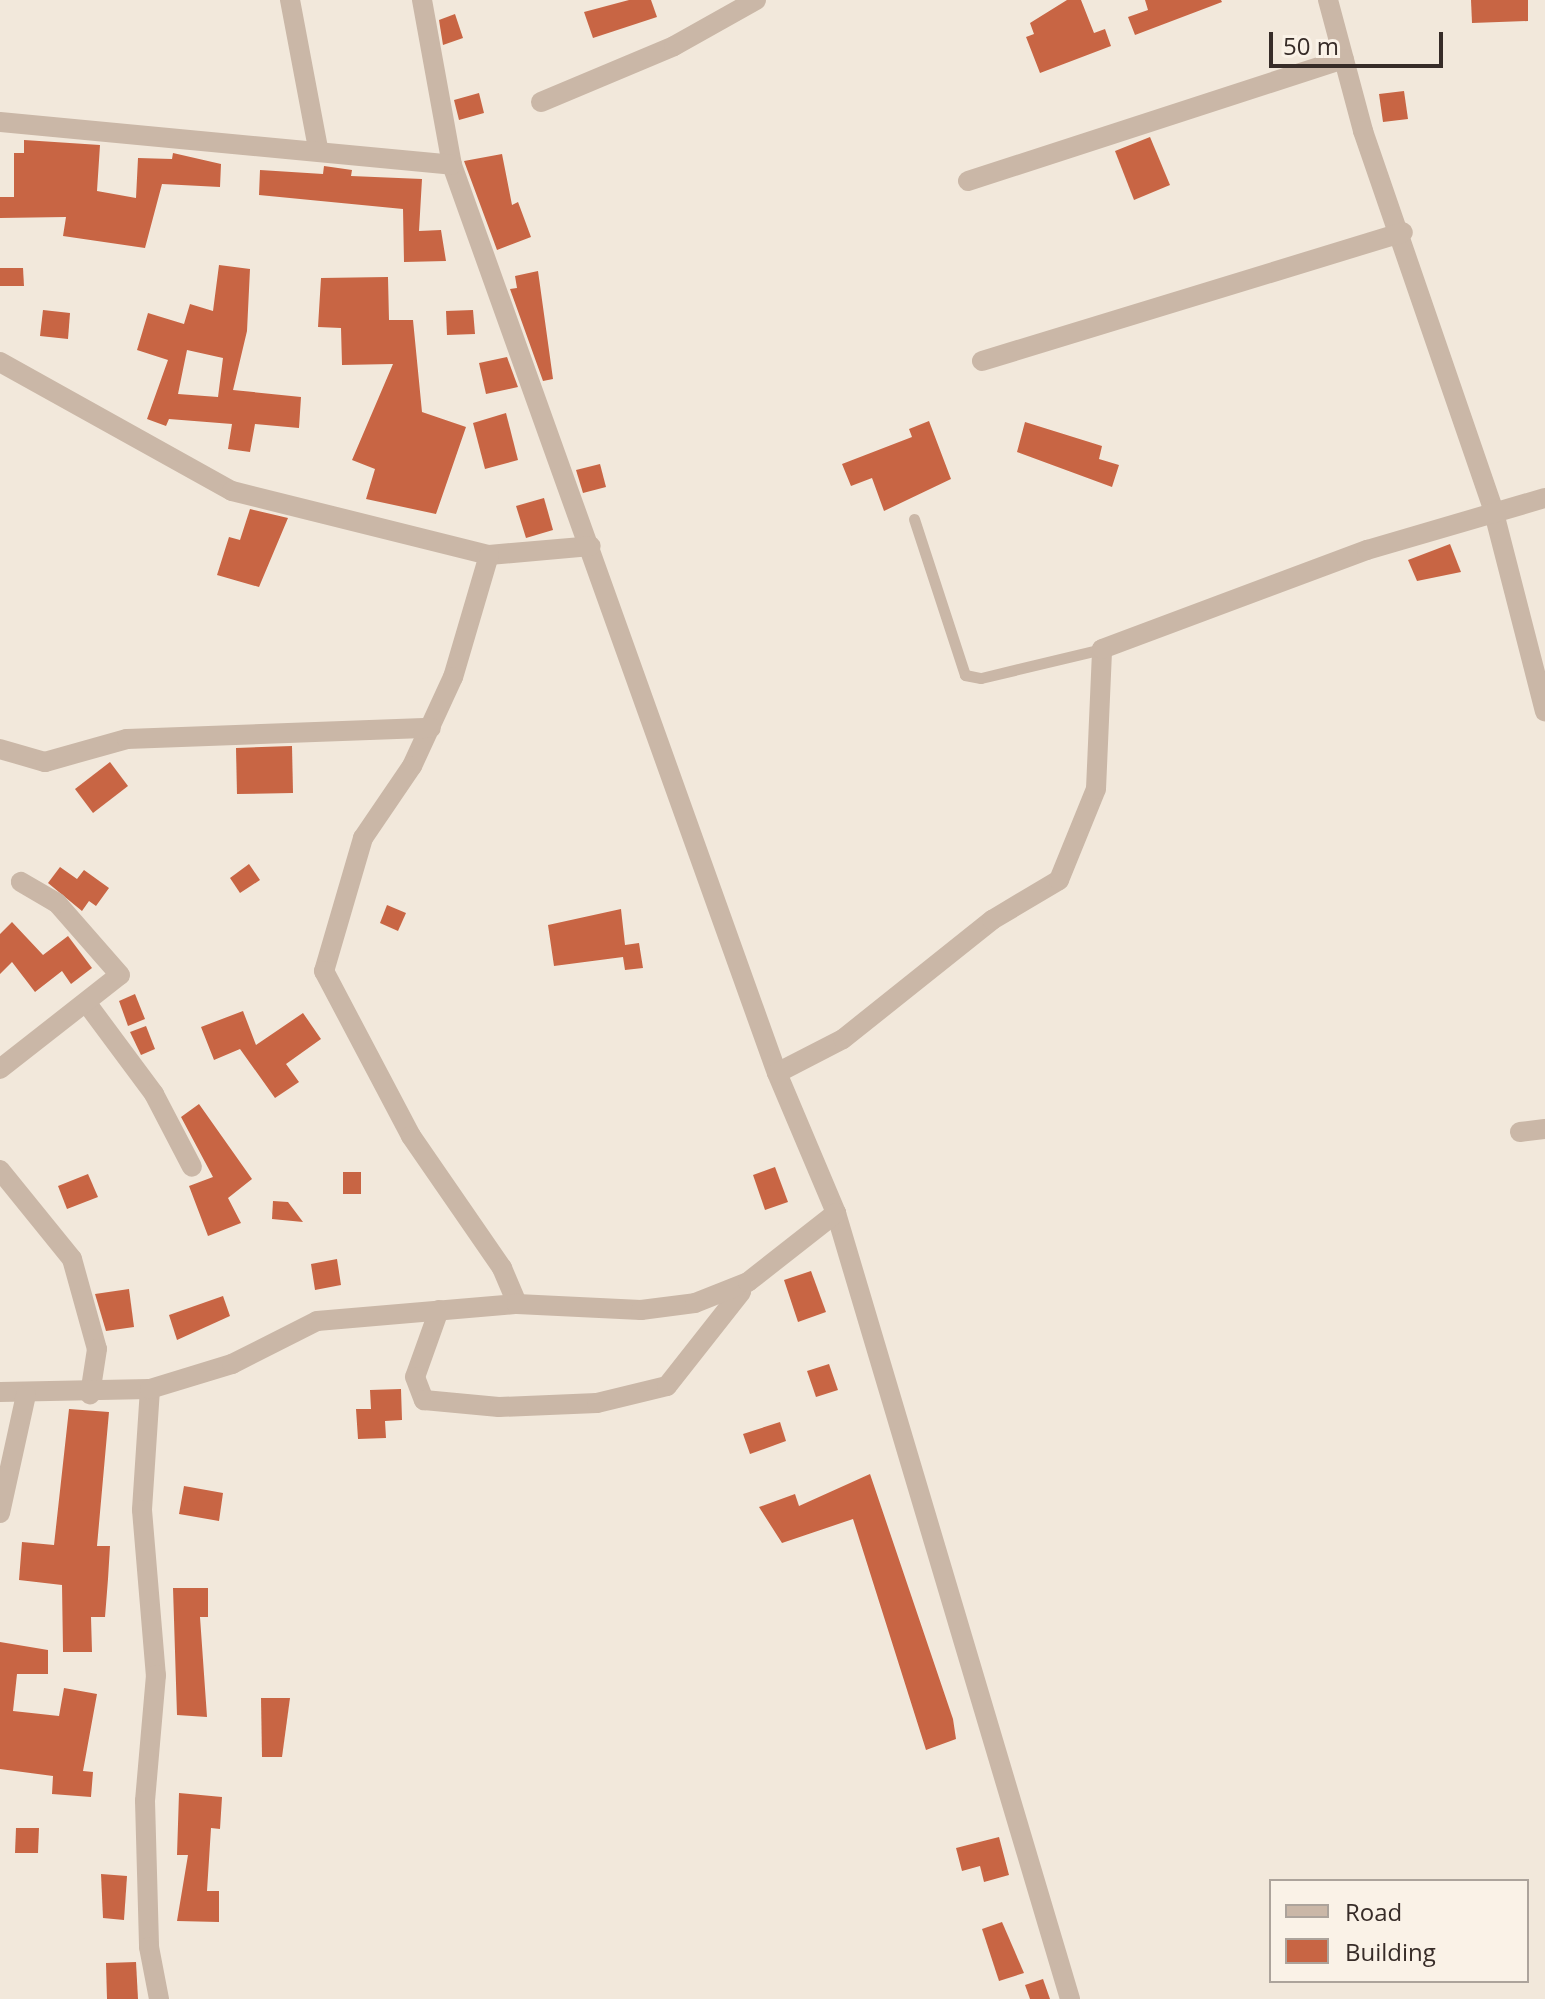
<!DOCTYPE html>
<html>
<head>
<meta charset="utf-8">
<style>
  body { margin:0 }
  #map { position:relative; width:1545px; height:1999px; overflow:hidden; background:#f2e8db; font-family:"Open Sans",sans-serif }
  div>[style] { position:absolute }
  .building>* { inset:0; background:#c86544 }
  .service>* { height:11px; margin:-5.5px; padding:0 5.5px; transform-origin:5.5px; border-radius:5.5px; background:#cab7a7 }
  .minor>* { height:20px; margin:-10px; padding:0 10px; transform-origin:10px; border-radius:10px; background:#cab7a7 }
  span { translate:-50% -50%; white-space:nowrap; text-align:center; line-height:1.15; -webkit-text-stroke:6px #faf2e7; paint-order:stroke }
  .legend { position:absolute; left:1269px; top:1879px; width:260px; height:104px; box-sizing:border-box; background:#faf2e7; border:2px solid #aca39b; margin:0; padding:10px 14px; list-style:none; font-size:24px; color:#372c28 }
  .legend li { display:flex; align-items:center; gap:16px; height:40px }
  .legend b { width:40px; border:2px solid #aca39b }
  .scale { position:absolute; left:1269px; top:32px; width:174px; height:36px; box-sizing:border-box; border:4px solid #372c28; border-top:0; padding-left:10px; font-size:24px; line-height:28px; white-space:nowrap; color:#372c28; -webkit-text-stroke:6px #faf2e7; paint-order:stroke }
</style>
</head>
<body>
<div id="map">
  <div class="building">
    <div style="clip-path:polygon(629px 0,651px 0,657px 17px,593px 38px,584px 12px)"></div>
    <div style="clip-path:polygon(1067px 0,1081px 0,1094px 33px,1105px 29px,1111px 46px,1040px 73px,1026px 37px,1034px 34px,1030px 23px)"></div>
    <div style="clip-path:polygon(1145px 0,1221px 0,1222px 2px,1135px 35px,1128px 17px,1148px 10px)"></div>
    <div style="clip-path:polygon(1471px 0,1528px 0,1528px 21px,1472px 23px)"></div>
    <div style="clip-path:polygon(455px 14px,463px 38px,443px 45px,439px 20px)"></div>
    <div style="clip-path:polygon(1404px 91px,1408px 119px,1383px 122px,1379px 94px)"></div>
    <div style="clip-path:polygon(479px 93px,484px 113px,459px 120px,454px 100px)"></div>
    <div style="clip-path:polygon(1150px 137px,1170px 185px,1134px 200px,1115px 151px)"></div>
    <div style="clip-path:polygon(24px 140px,100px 145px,97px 191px,136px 198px,138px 158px,172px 159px,173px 153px,221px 164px,220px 187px,162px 184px,145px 248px,63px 236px,66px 217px,0 218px,0 197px,14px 197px,14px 153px,24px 153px)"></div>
    <div style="clip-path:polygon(502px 154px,512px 205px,518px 202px,531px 237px,497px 250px,464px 161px)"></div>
    <div style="clip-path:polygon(324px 166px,352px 170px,351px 176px,422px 179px,419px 231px,441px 230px,446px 261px,404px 262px,403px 209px,259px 195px,260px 170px,323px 174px)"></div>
    <div style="clip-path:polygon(evenodd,219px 265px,250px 269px,247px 331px,233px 390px,301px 397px,299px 428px,255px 424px,250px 452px,228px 449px,232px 424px,169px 419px,166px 426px,147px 419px,168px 360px,137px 350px,148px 313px,184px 324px,190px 304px,213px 311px,219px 265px,187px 350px,223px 358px,218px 397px,178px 394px,187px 350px)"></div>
    <div style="clip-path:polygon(0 268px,23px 268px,24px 286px,0 286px)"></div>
    <div style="clip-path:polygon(538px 271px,553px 379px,543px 381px,510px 289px,517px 288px,515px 276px)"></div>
    <div style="clip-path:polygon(388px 277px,389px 320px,413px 320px,422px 412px,466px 427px,436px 514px,366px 499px,375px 469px,352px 460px,393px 364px,342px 365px,341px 328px,318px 327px,321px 278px)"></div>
    <div style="clip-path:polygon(43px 310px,70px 313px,68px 339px,40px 336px)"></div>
    <div style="clip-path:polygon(473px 310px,475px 334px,447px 335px,446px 311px)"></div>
    <div style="clip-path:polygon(507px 357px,518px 387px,486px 394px,479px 363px)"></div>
    <div style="clip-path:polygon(506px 413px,518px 460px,485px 469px,473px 423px)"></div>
    <div style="clip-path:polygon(929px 421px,951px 479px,884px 511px,872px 478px,851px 486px,842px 464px,912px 437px,909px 429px)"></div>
    <div style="clip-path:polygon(1025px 422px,1102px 446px,1099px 459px,1119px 465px,1112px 487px,1017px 452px)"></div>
    <div style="clip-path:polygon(600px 464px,606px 487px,583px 493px,576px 470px)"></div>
    <div style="clip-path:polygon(544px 498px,553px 530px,526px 538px,516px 506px)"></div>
    <div style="clip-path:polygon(250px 509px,288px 518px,259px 587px,217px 575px,229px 537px,240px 540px)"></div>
    <div style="clip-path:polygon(1450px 544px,1461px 572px,1417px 581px,1408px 560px)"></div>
    <div style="clip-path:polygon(292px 746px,293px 793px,237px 794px,236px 748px)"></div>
    <div style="clip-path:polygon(110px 762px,128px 786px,93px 813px,75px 789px)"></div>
    <div style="clip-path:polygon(249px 864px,260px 880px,240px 893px,230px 878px)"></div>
    <div style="clip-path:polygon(60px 867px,77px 879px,84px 870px,109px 888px,96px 906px,89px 901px,82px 911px,48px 883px)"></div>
    <div style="clip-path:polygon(387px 905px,406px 913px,398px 931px,380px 923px)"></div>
    <div style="clip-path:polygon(621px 909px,625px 945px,639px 943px,643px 968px,625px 970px,623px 957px,554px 966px,548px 925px)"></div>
    <div style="clip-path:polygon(12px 922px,43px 955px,68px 936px,92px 968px,71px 984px,62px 971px,35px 992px,12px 962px,0 974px,0 934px)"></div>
    <div style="clip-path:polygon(135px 994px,145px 1019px,128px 1026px,119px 1001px)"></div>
    <div style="clip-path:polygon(243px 1011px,256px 1045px,303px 1013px,321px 1039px,286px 1064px,299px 1082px,275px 1098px,240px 1049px,214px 1060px,201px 1027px)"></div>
    <div style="clip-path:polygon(146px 1026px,155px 1049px,141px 1055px,130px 1032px)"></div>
    <div style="clip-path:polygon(199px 1104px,252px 1179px,228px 1198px,241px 1223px,208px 1236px,189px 1186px,213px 1177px,181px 1117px)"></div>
    <div style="clip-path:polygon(775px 1167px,788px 1202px,765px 1210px,753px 1175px)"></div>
    <div style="clip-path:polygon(343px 1172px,361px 1172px,361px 1194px,343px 1194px)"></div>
    <div style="clip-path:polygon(88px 1174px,98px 1197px,67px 1209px,58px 1186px)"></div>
    <div style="clip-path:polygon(273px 1201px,288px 1202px,303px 1222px,272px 1219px)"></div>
    <div style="clip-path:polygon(337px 1259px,341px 1285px,315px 1290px,311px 1264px)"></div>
    <div style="clip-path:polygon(811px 1271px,826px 1312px,798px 1322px,784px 1280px)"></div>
    <div style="clip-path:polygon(129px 1289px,134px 1327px,106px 1331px,95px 1294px)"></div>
    <div style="clip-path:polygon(223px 1296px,230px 1316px,177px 1340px,169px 1315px)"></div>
    <div style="clip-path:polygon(829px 1364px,838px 1390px,816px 1397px,807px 1371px)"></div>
    <div style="clip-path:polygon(401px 1389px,402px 1420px,385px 1421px,386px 1438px,358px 1439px,356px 1409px,371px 1409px,370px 1390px)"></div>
    <div style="clip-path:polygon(69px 1409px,109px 1412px,97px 1546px,110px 1546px,108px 1579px,105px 1617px,91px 1617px,92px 1652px,63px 1652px,62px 1585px,19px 1580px,22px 1542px,54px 1545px)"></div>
    <div style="clip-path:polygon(780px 1422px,786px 1441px,750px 1454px,743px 1434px)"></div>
    <div style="clip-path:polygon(870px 1474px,953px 1719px,956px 1739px,926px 1750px,853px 1519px,782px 1543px,759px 1507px,795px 1494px,799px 1506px)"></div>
    <div style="clip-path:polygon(184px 1486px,223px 1493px,219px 1521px,179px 1514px)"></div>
    <div style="clip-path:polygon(173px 1588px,208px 1588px,208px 1617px,200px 1617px,207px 1717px,177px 1715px)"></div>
    <div style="clip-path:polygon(0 1642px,48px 1650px,48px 1674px,17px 1674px,13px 1711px,59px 1716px,64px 1688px,97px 1694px,83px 1771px,93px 1772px,91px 1797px,52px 1794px,53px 1776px,0 1769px)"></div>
    <div style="clip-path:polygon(261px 1698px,290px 1698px,282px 1757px,262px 1757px)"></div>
    <div style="clip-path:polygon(179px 1793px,222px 1797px,220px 1829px,211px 1828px,207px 1891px,219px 1891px,219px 1922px,177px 1921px,188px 1855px,177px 1855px)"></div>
    <div style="clip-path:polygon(16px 1828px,39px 1828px,38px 1853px,15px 1853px)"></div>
    <div style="clip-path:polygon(999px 1837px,1009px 1875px,984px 1882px,980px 1866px,962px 1871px,956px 1848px)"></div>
    <div style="clip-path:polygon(101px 1874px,127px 1876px,124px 1920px,103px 1918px)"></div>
    <div style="clip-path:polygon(1002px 1922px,1024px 1973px,999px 1981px,982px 1929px)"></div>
    <div style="clip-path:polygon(136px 1962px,138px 1999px,107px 1999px,106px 1963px)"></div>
    <div style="clip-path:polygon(1043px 1979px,1050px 1999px,1030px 1999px,1025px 1985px)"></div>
  </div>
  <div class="service">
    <div style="left:914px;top:519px;width:164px;rotate:71.9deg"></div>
    <div style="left:965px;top:675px;width:16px;rotate:11deg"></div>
    <div style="left:981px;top:678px;width:124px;rotate:-13.5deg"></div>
  </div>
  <div class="minor">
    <div style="left:290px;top:0;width:151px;rotate:79.3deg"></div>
    <div style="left:422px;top:0;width:168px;rotate:79.7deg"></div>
    <div style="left:452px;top:165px;width:964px;rotate:70.31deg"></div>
    <div style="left:777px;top:1073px;width:152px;rotate:67.1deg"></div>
    <div style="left:836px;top:1213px;width:820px;rotate:73.42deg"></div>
    <div style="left:1328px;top:0;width:136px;rotate:75deg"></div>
    <div style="left:1363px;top:131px;width:400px;rotate:71deg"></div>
    <div style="left:1493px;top:509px;width:209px;rotate:75.6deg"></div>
    <div style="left:541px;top:102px;width:144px;rotate:-22.8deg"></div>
    <div style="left:674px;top:46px;width:94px;rotate:-29.3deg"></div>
    <div style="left:0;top:122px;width:454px;rotate:5.4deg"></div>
    <div style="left:968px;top:181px;width:395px;rotate:-18deg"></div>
    <div style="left:982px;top:361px;width:440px;rotate:-17deg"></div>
    <div style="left:0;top:362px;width:265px;rotate:29.1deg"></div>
    <div style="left:232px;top:491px;width:265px;rotate:14deg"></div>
    <div style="left:489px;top:555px;width:102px;rotate:-5deg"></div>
    <div style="left:489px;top:555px;width:127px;rotate:106.4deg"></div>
    <div style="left:453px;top:677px;width:98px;rotate:114.7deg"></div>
    <div style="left:412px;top:766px;width:87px;rotate:124.2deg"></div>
    <div style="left:363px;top:838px;width:139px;rotate:106.3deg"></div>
    <div style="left:324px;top:971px;width:187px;rotate:62.2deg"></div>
    <div style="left:411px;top:1136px;width:160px;rotate:55.4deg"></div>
    <div style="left:502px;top:1268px;width:39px;rotate:67deg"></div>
    <div style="left:0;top:749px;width:47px;rotate:16.1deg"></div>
    <div style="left:45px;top:762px;width:85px;rotate:-15.7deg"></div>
    <div style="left:127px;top:739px;width:304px;rotate:-2.1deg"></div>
    <div style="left:88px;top:1005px;width:111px;rotate:53.4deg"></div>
    <div style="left:154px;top:1094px;width:82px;rotate:62.5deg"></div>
    <div style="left:0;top:1069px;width:152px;rotate:-38.1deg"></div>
    <div style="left:120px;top:975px;width:96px;rotate:-131.2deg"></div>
    <div style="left:57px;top:903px;width:42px;rotate:-149.7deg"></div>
    <div style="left:777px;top:1073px;width:74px;rotate:-27.3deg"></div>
    <div style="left:843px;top:1039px;width:191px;rotate:-38.6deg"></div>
    <div style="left:992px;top:920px;width:78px;rotate:-30.8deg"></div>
    <div style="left:1059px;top:880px;width:98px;rotate:-67.9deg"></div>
    <div style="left:1096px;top:789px;width:140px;rotate:-87.5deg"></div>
    <div style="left:1102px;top:649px;width:283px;rotate:-20.5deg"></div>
    <div style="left:1367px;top:550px;width:185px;rotate:-16.3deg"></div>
    <div style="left:1520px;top:1132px;width:25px;rotate:-7deg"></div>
    <div style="left:0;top:1170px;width:114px;rotate:51deg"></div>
    <div style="left:72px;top:1259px;width:93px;rotate:74.5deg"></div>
    <div style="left:97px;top:1349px;width:46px;rotate:98.8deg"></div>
    <div style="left:439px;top:1310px;width:71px;rotate:109.7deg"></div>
    <div style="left:415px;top:1377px;width:25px;rotate:69deg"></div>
    <div style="left:424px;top:1400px;width:75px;rotate:5.3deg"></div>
    <div style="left:499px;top:1407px;width:98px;rotate:-2.3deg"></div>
    <div style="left:597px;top:1403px;width:72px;rotate:-13.7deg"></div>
    <div style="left:667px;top:1386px;width:120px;rotate:-51.8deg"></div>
    <div style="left:150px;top:1389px;width:121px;rotate:93.8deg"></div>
    <div style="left:142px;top:1510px;width:166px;rotate:85.2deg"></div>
    <div style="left:156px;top:1675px;width:126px;rotate:95deg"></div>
    <div style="left:145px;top:1801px;width:146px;rotate:88.4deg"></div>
    <div style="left:149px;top:1947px;width:53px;rotate:79.1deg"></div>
    <div style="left:0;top:1392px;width:150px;rotate:-1.1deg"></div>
    <div style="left:150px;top:1389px;width:86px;rotate:-17deg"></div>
    <div style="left:232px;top:1364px;width:95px;rotate:-26.8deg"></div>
    <div style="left:317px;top:1321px;width:201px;rotate:-4.9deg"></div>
    <div style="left:517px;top:1304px;width:124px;rotate:2.8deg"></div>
    <div style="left:641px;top:1310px;width:54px;rotate:-7.4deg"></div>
    <div style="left:695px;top:1303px;width:57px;rotate:-21.6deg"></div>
    <div style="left:748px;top:1282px;width:112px;rotate:-38.1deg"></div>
    <div style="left:0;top:1513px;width:121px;rotate:-77.6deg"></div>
  </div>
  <ul class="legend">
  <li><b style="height:10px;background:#cab7a7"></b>Road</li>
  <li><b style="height:22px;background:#c86544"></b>Building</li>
  </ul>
  <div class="scale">50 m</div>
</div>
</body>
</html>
